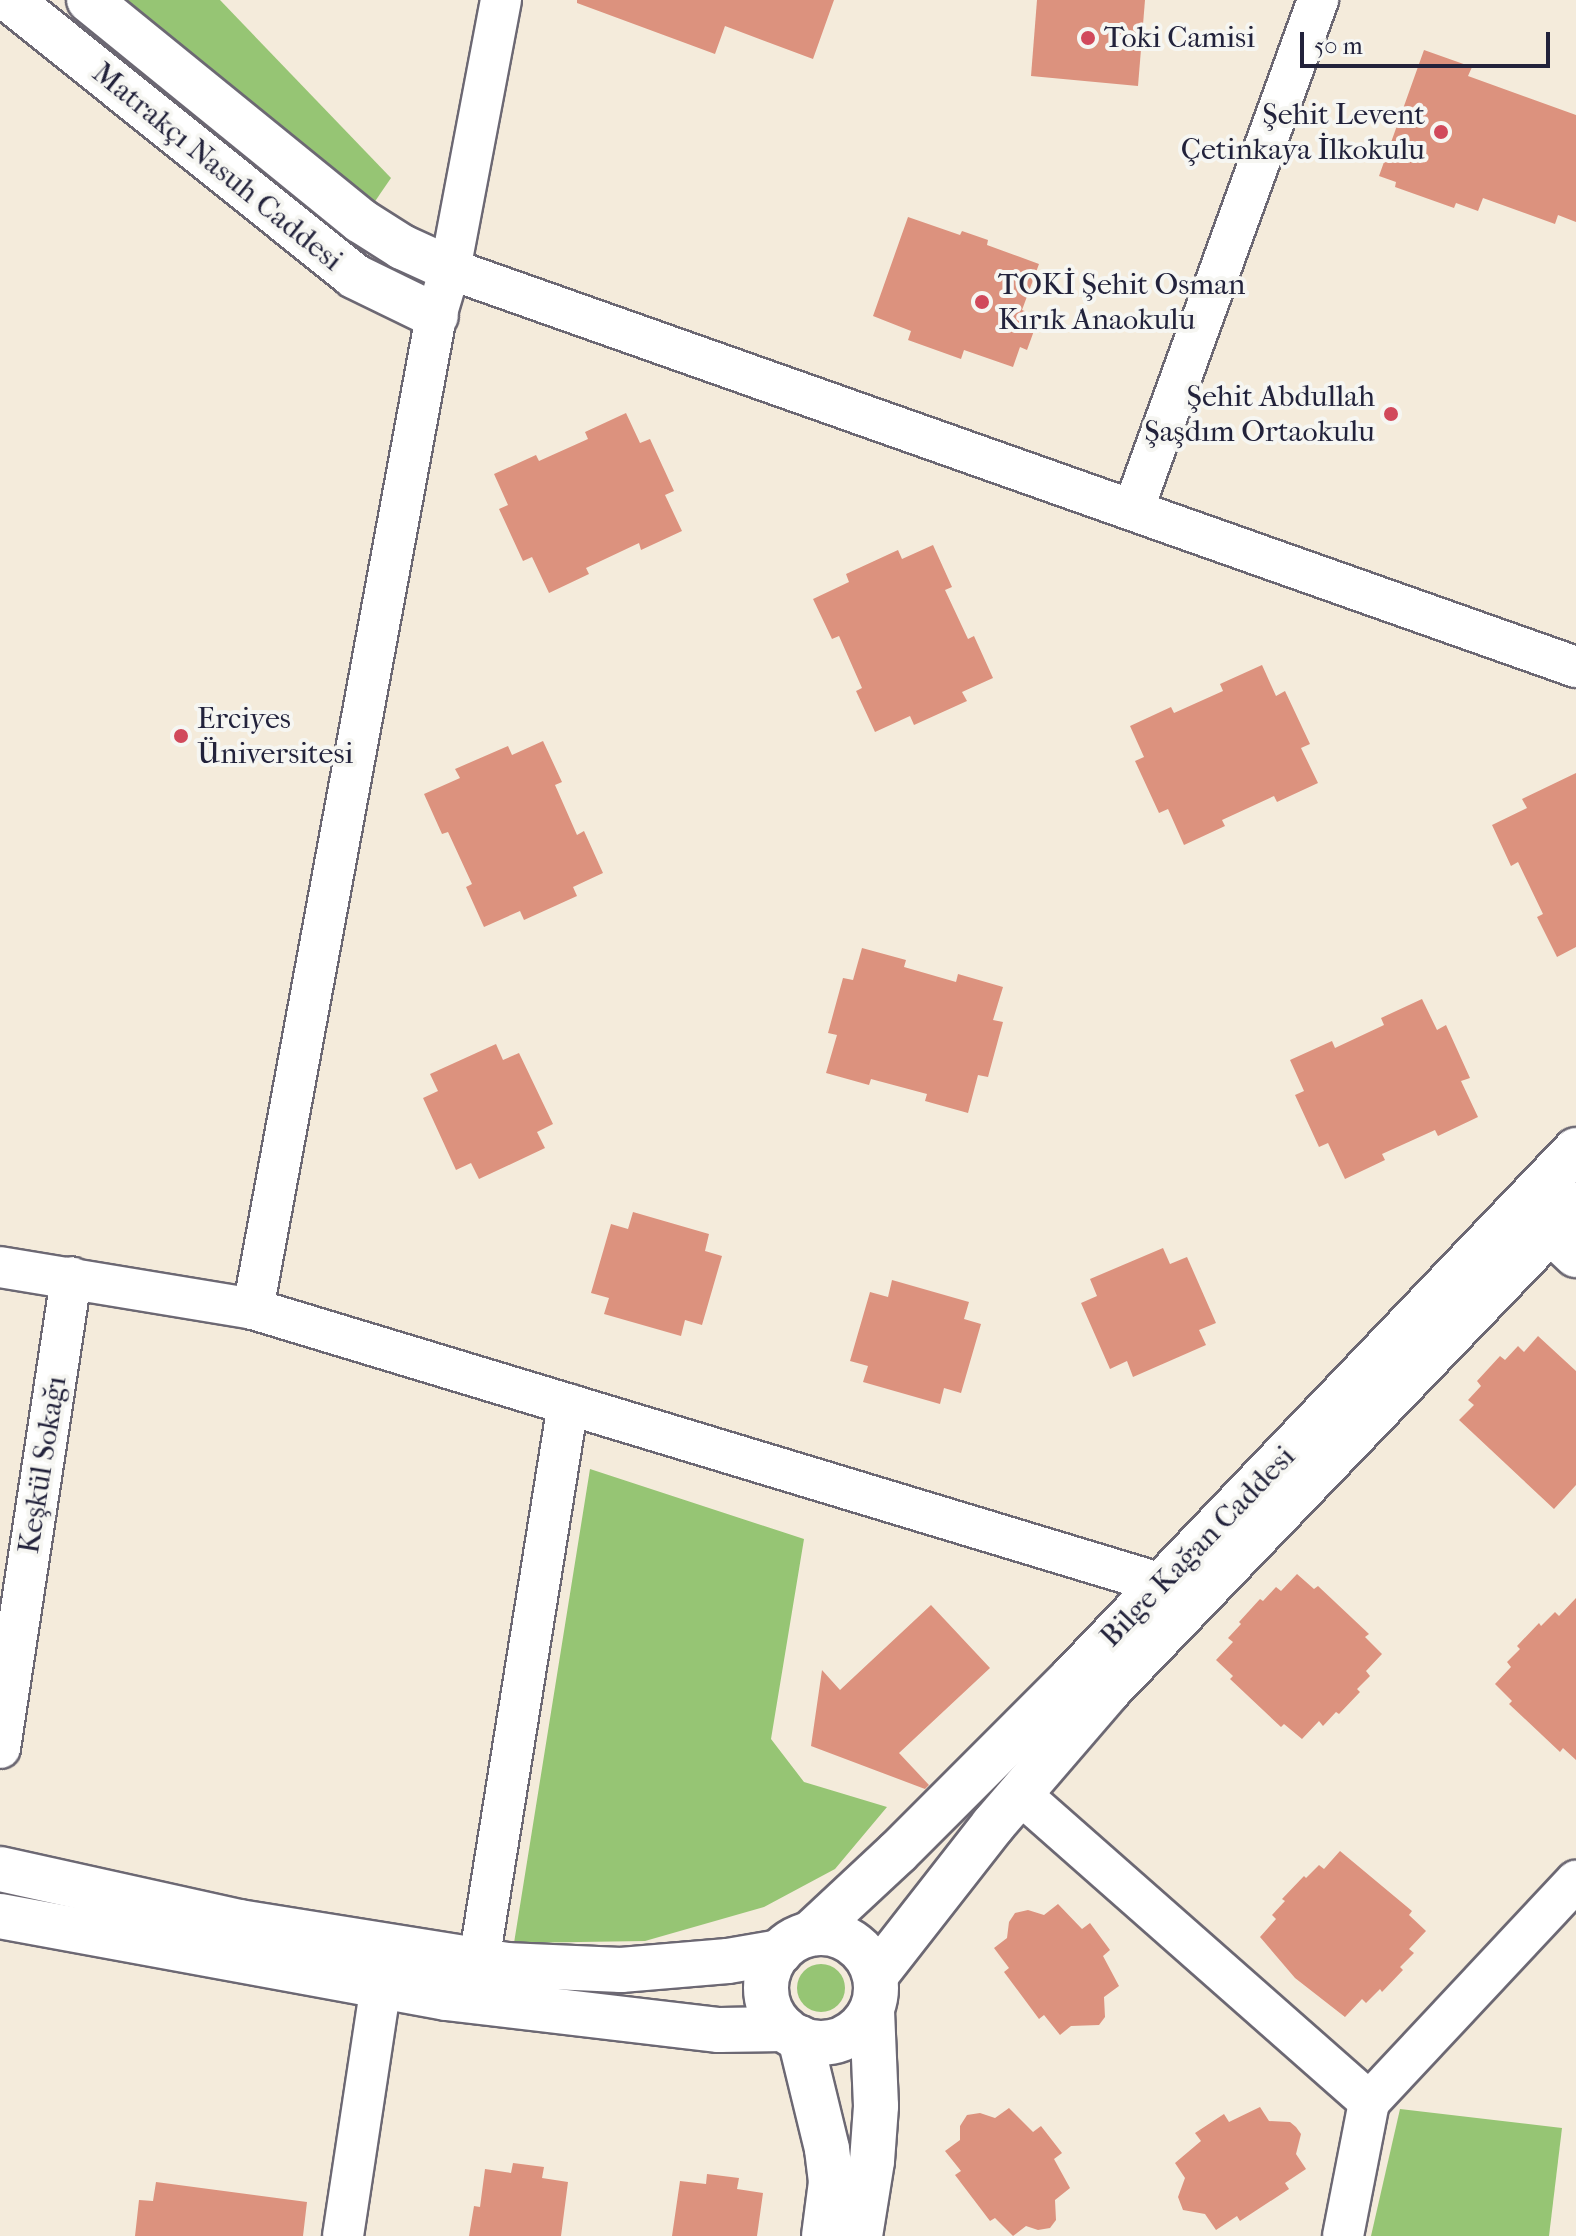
<!DOCTYPE html>
<html>
<head>
<meta charset="utf-8">
<style>
  body { margin:0 }
  #map { position:relative; width:1576px; height:2236px; overflow:hidden; background:#f4ebdb; font-family:"IM FELL French Canon",serif }
  div>[style] { position:absolute }
  .green>* { inset:0; background:#96c574 }
  .round { border-radius:50% }
  .building>* { inset:0; background:#dc927e }
  .roads { filter:drop-shadow(2px 0 #6c6873) drop-shadow(-2px 0 #6c6873) drop-shadow(0 2px #6c6873) drop-shadow(0 -2px #6c6873) }
  .minor>* { height:40px; margin:-20px; padding:0 20px; transform-origin:20px; border-radius:20px; background:#fff }
  .tertiary>* { height:44px; margin:-22px; padding:0 22px; transform-origin:22px; border-radius:22px; background:#fff }
  .tertiary>.ring { margin:-22px; padding:0; box-sizing:content-box; background:none; border:44px solid #fff; border-radius:50% }
  .dots>* { width:22px; height:22px; translate:-50% -50%; box-sizing:border-box; border:4px solid #f6f6f2; border-radius:50% }
  span { translate:-50% -50%; white-space:nowrap; text-align:center; line-height:1.15; -webkit-text-stroke:8px #f6f6f2; paint-order:stroke }
  .poi-label { font-size:30px; color:#22223b }
  .left { translate:0 -50%; text-align:left }
  .right { translate:-100% -50%; text-align:right }
  .street-label { font-size:30px; color:#22223b }
  .scale { position:absolute; left:1300px; top:32px; width:250px; height:36px; box-sizing:border-box; border:4px solid #22223b; border-top:0; padding-left:10px; font-size:24px; line-height:28px; white-space:nowrap; color:#22223b; -webkit-text-stroke:6px #f6f6f2; paint-order:stroke }
</style>
</head>
<body>
<div id="map">
  <div class="green">
    <div style="clip-path:polygon(103px 0,220px 0,391px 178px,367px 213px)"></div>
    <div style="clip-path:polygon(590px 1469px,804px 1539px,771px 1739px,804px 1782px,887px 1807px,835px 1869px,764px 1907px,645px 1941px,514px 1943px)"></div>
    <div class="round" style="left:797px;top:1964px;width:48px;height:48px"></div>
    <div style="clip-path:polygon(1400px 2109px,1562px 2128px,1549px 2236px,1371px 2236px)"></div>
  </div>
  <div class="building">
    <div style="clip-path:polygon(577px 0,834px 0,813px 59px,725px 26px,715px 54px,577px 3px)"></div>
    <div style="clip-path:polygon(1037px 0,1145px 0,1138px 86px,1031px 76px)"></div>
    <div style="clip-path:polygon(1424px 50px,1472px 67px,1468px 76px,1576px 115px,1576px 222px,1558px 215px,1555px 224px,1483px 198px,1478px 211px,1456px 203px,1454px 208px,1395px 187px,1396px 182px,1379px 176px)"></div>
    <div style="clip-path:polygon(908px 217px,960px 235px,962px 231px,988px 240px,987px 245px,1039px 264px,1022px 310px,1039px 317px,1027px 350px,1020px 347px,1013px 367px,964px 350px,961px 359px,908px 340px,911px 331px,873px 316px)"></div>
    <div style="clip-path:polygon(626px 413px,640px 443px,650px 439px,674px 491px,665px 495px,682px 531px,641px 550px,639px 543px,586px 568px,589px 574px,549px 593px,532px 557px,523px 561px,499px 509px,508px 505px,494px 474px,536px 455px,539px 461px,588px 439px,585px 432px)"></div>
    <div style="clip-path:polygon(933px 545px,952px 587px,945px 590px,968px 639px,974px 636px,993px 678px,962px 692px,967px 701px,914px 725px,910px 716px,875px 732px,856px 691px,862px 688px,839px 636px,832px 639px,813px 599px,849px 582px,846px 574px,898px 550px,902px 559px)"></div>
    <div style="clip-path:polygon(1262px 665px,1276px 696px,1285px 691px,1310px 744px,1301px 748px,1318px 783px,1277px 802px,1274px 796px,1222px 820px,1225px 826px,1184px 845px,1168px 809px,1159px 813px,1135px 761px,1144px 757px,1130px 726px,1171px 707px,1174px 713px,1223px 691px,1220px 684px)"></div>
    <div style="clip-path:polygon(543px 741px,562px 782px,555px 785px,577px 835px,584px 831px,603px 873px,573px 887px,577px 896px,524px 920px,520px 911px,484px 927px,466px 887px,472px 884px,448px 832px,442px 834px,424px 794px,460px 778px,455px 769px,508px 746px,512px 755px)"></div>
    <div style="clip-path:polygon(1576px 773px,1576px 947px,1557px 957px,1537px 917px,1543px 914px,1518px 862px,1511px 866px,1492px 825px,1527px 808px,1522px 799px)"></div>
    <div style="clip-path:polygon(862px 948px,906px 960px,904px 967px,956px 982px,958px 974px,1003px 987px,993px 1020px,1003px 1022px,988px 1077px,978px 1075px,968px 1113px,925px 1101px,927px 1094px,871px 1079px,869px 1085px,826px 1073px,837px 1035px,828px 1033px,843px 978px,853px 980px)"></div>
    <div style="clip-path:polygon(1422px 999px,1437px 1030px,1446px 1025px,1470px 1078px,1461px 1081px,1478px 1117px,1438px 1136px,1435px 1130px,1382px 1154px,1385px 1160px,1345px 1179px,1328px 1143px,1319px 1147px,1295px 1095px,1304px 1091px,1290px 1060px,1332px 1041px,1335px 1048px,1384px 1025px,1381px 1018px)"></div>
    <div style="clip-path:polygon(496px 1044px,503px 1060px,519px 1053px,553px 1124px,537px 1132px,545px 1148px,479px 1179px,471px 1163px,456px 1170px,423px 1098px,438px 1091px,430px 1074px)"></div>
    <div style="clip-path:polygon(633px 1212px,709px 1234px,705px 1251px,722px 1256px,702px 1325px,685px 1320px,681px 1336px,604px 1314px,609px 1298px,591px 1293px,611px 1224px,628px 1229px)"></div>
    <div style="clip-path:polygon(1163px 1248px,1170px 1264px,1187px 1257px,1216px 1323px,1199px 1330px,1206px 1345px,1133px 1377px,1127px 1361px,1110px 1369px,1081px 1303px,1097px 1296px,1090px 1279px)"></div>
    <div style="clip-path:polygon(892px 1280px,969px 1302px,964px 1319px,981px 1324px,961px 1393px,944px 1388px,940px 1404px,863px 1382px,868px 1366px,850px 1361px,870px 1292px,888px 1297px)"></div>
    <div style="clip-path:polygon(1538px 1336px,1576px 1371px,1576px 1485px,1554px 1509px,1459px 1420px,1474px 1405px,1468px 1400px,1481px 1386px,1477px 1381px,1500px 1356px,1505px 1360px,1518px 1346px,1524px 1352px)"></div>
    <div style="clip-path:polygon(1297px 1574px,1314px 1589px,1318px 1586px,1369px 1634px,1365px 1637px,1382px 1654px,1366px 1671px,1370px 1676px,1357px 1689px,1360px 1692px,1339px 1714px,1336px 1712px,1323px 1726px,1319px 1721px,1302px 1739px,1284px 1724px,1281px 1727px,1230px 1679px,1233px 1676px,1216px 1660px,1233px 1642px,1228px 1638px,1241px 1624px,1239px 1622px,1260px 1599px,1263px 1601px,1276px 1587px,1281px 1591px)"></div>
    <div style="clip-path:polygon(1576px 1598px,1576px 1760px,1563px 1748px,1560px 1752px,1509px 1704px,1512px 1701px,1495px 1684px,1511px 1667px,1507px 1662px,1520px 1649px,1517px 1646px,1539px 1623px,1541px 1626px,1555px 1612px,1559px 1616px)"></div>
    <div style="clip-path:polygon(931px 1605px,990px 1668px,899px 1753px,929px 1785px,925px 1789px,811px 1746px,822px 1670px,840px 1690px)"></div>
    <div style="clip-path:polygon(1340px 1851px,1412px 1911px,1409px 1915px,1426px 1931px,1409px 1949px,1414px 1953px,1400px 1967px,1403px 1970px,1382px 1992px,1380px 1989px,1366px 2003px,1362px 1999px,1345px 2017px,1295px 1978px,1260px 1937px,1276px 1919px,1272px 1915px,1285px 1901px,1282px 1899px,1304px 1876px,1306px 1878px,1319px 1865px,1324px 1869px)"></div>
    <div style="clip-path:polygon(1058px 1904px,1082px 1929px,1090px 1923px,1110px 1950px,1103px 1956px,1119px 1986px,1104px 1997px,1105px 2017px,1099px 2025px,1071px 2026px,1060px 2035px,1044px 2015px,1039px 2019px,1004px 1972px,1009px 1968px,994px 1948px,1007px 1938px,1009px 1922px,1015px 1913px,1028px 1910px,1044px 1915px)"></div>
    <div style="clip-path:polygon(1260px 2107px,1269px 2121px,1290px 2122px,1296px 2127px,1301px 2134px,1296px 2154px,1306px 2169px,1285px 2183px,1289px 2189px,1240px 2221px,1237px 2216px,1216px 2230px,1205px 2214px,1183px 2210px,1178px 2197px,1185px 2178px,1175px 2163px,1201px 2141px,1195px 2133px,1224px 2114px,1229px 2122px)"></div>
    <div style="clip-path:polygon(1009px 2108px,1033px 2132px,1041px 2126px,1062px 2153px,1054px 2159px,1070px 2188px,1055px 2200px,1056px 2220px,1050px 2228px,1038px 2230px,1026px 2226px,1013px 2236px,995px 2218px,990px 2221px,955px 2175px,961px 2171px,945px 2151px,960px 2140px,960px 2126px,967px 2115px,980px 2113px,995px 2118px)"></div>
    <div style="clip-path:polygon(513px 2163px,544px 2167px,542px 2178px,568px 2182px,561px 2236px,469px 2236px,474px 2206px,480px 2207px,485px 2169px,511px 2173px)"></div>
    <div style="clip-path:polygon(707px 2174px,739px 2178px,737px 2189px,763px 2193px,757px 2236px,672px 2236px,680px 2181px,706px 2184px)"></div>
    <div style="clip-path:polygon(156px 2182px,307px 2202px,303px 2236px,135px 2236px,139px 2200px,153px 2201px)"></div>
  </div>
  <div class="roads">
    <div class="minor">
      <div style="left:501px;top:0;width:274px;rotate:100.7deg"></div>
      <div style="left:450px;top:269px;width:49px;rotate:106.6deg"></div>
      <div style="left:436px;top:316px;width:1010px;rotate:100.44deg"></div>
      <div style="left:253px;top:1309px;width:950px;rotate:16.83deg"></div>
      <div style="left:450px;top:269px;width:1194px;rotate:19.47deg"></div>
      <div style="left:1133px;top:510px;width:543px;rotate:-70.06deg"></div>
      <div style="left:0;top:1267px;width:256px;rotate:9.4deg"></div>
      <div style="left:0;top:1748px;width:476px;rotate:-81.4deg"></div>
      <div style="left:1019px;top:1793px;width:467px;rotate:41.4deg"></div>
      <div style="left:479px;top:1961px;width:564px;rotate:-80.92deg"></div>
      <div style="left:343px;top:2236px;width:253px;rotate:-81.4deg"></div>
      <div style="left:1343px;top:2236px;width:136px;rotate:-79deg"></div>
      <div style="left:1369px;top:2102px;width:303px;rotate:-46.9deg"></div>
    </div>
    <div class="tertiary">
      <div style="left:10px;top:0;width:441px;rotate:38.7deg"></div>
      <div style="left:354px;top:276px;width:91px;rotate:26deg"></div>
      <div style="left:89px;top:0;width:350px;rotate:39.1deg"></div>
      <div style="left:361px;top:221px;width:49px;rotate:32.4deg"></div>
      <div style="left:402px;top:247px;width:53px;rotate:24.6deg"></div>
      <div style="left:1528px;top:1210px;width:66px;rotate:43.2deg"></div>
      <div style="left:0;top:1869px;width:245px;rotate:12.5deg"></div>
      <div style="left:239px;top:1922px;width:270px;rotate:9.1deg"></div>
      <div style="left:506px;top:1965px;width:115px;rotate:2.5deg"></div>
      <div style="left:621px;top:1970px;width:107px;rotate:-4.8deg"></div>
      <div style="left:728px;top:1961px;width:53px;rotate:-9.8deg"></div>
      <div style="left:0;top:1916px;width:453px;rotate:10.4deg"></div>
      <div style="left:446px;top:1998px;width:275px;rotate:6.7deg"></div>
      <div style="left:719px;top:2030px;width:66px;rotate:-0.9deg"></div>
      <div class="ring" style="left:766px;top:1933px;width:66px;height:66px"></div>
      <div style="left:810px;top:1934px;width:119px;rotate:-43deg"></div>
      <div style="left:897px;top:1853px;width:247px;rotate:-45deg"></div>
      <div style="left:1072px;top:1678px;width:730px;rotate:-46.33deg"></div>
      <div style="left:875px;top:1976px;width:192px;rotate:-52deg"></div>
      <div style="left:993px;top:1825px;width:178px;rotate:-49.3deg"></div>
      <div style="left:1109px;top:1690px;width:674px;rotate:-46.14deg"></div>
      <div style="left:800px;top:2038px;width:114px;rotate:76.3deg"></div>
      <div style="left:827px;top:2149px;width:33px;rotate:83deg"></div>
      <div style="left:831px;top:2182px;width:54px;rotate:97.4deg"></div>
      <div style="left:860px;top:2236px;width:76px;rotate:-80.9deg"></div>
      <div style="left:872px;top:2161px;width:55px;rotate:-85.8deg"></div>
      <div style="left:876px;top:2106px;width:96px;rotate:-92.4deg"></div>
    </div>
  </div>
  <div class="dots">
    <div style="left:1088px;top:38px;background:#d1495b"></div>
    <div style="left:1441px;top:132px;background:#d1495b"></div>
    <div style="left:982px;top:302px;background:#d1495b"></div>
    <div style="left:1391px;top:414px;background:#d1495b"></div>
    <div style="left:181px;top:736px;background:#d1495b"></div>
  </div>
  <div class="poi-label">
    <span class="left" style="left:1104px;top:38px">Toki Camisi</span>
    <span class="right" style="left:1425px;top:132px">Şehit Levent<br>Çetinkaya İlkokulu</span>
    <span class="left" style="left:998px;top:302px">TOKİ Şehit Osman<br>Kırık Anaokulu</span>
    <span class="right" style="left:1375px;top:414px">Şehit Abdullah<br>Şaşdım Ortaokulu</span>
    <span class="left" style="left:197px;top:736px">Erciyes<br>Üniversitesi</span>
  </div>
  <div class="street-label">
    <span style="left:217px;top:167px;rotate:39deg">Matrakçı Nasuh Caddesi</span>
    <span style="left:43px;top:1465px;rotate:-81deg">Keşkül Sokağı</span>
    <span style="left:1198px;top:1547px;rotate:-46deg">Bilge Kağan Caddesi</span>
  </div>
  <div class="scale">50 m</div>
</div>
</body>
</html>
